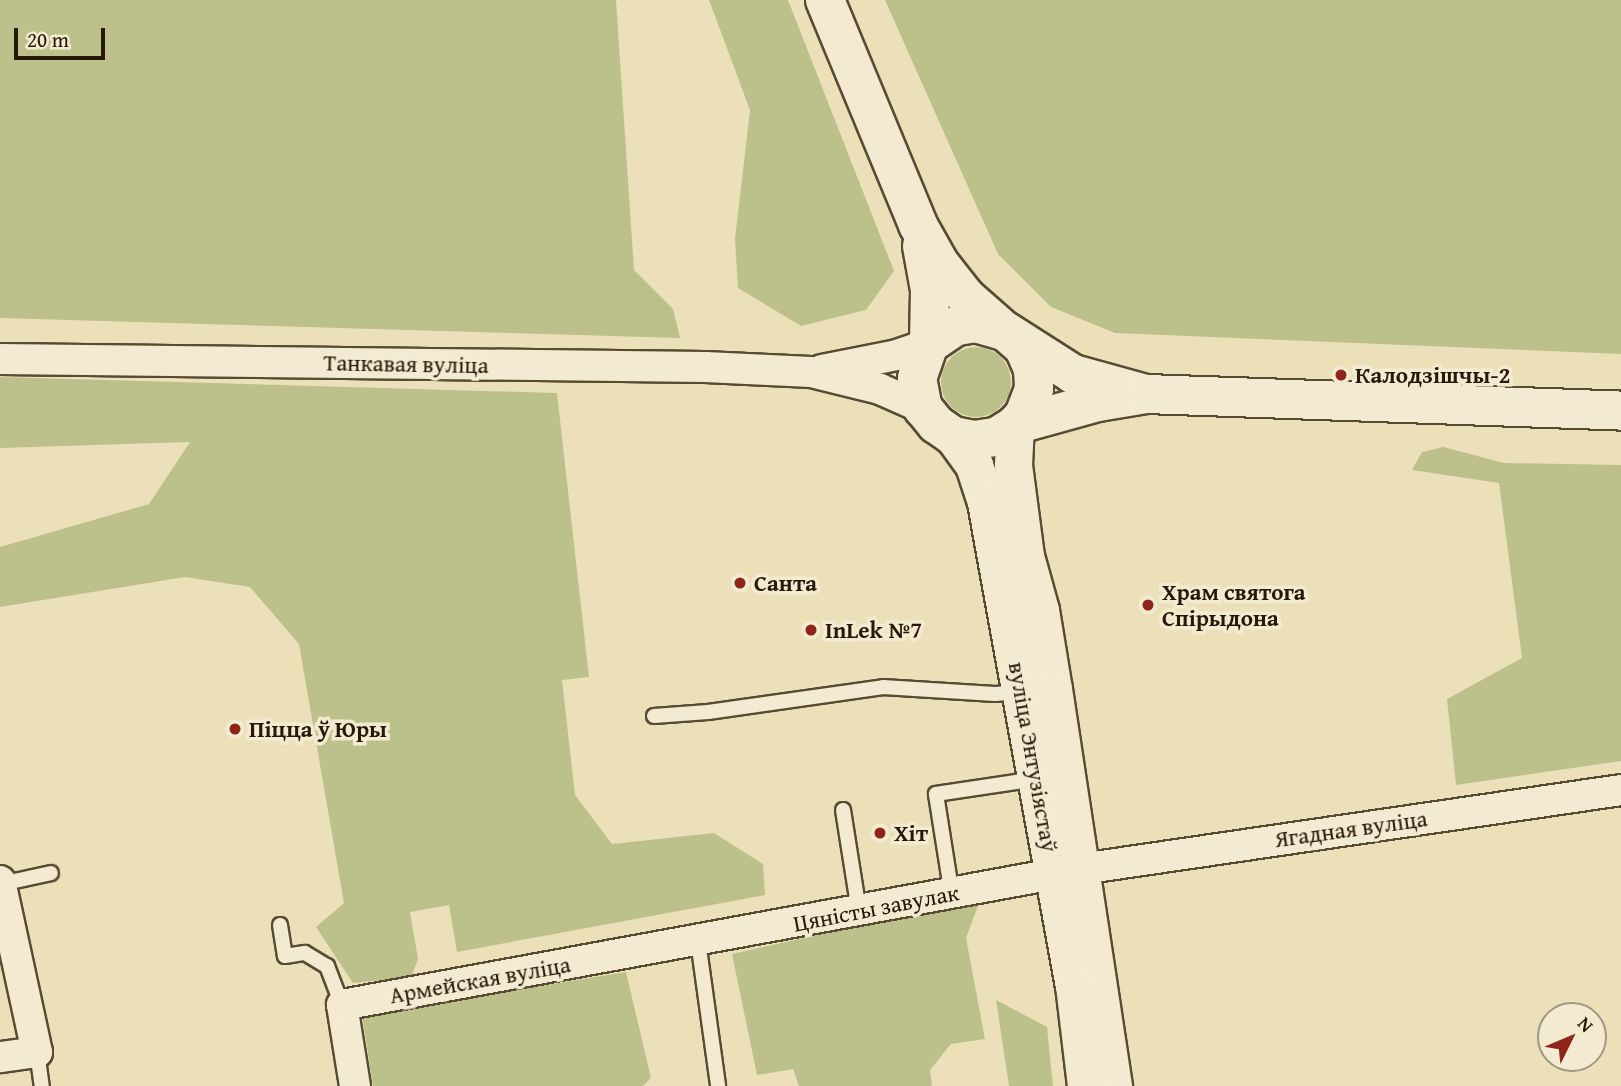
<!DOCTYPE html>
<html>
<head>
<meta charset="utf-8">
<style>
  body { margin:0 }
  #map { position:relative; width:1621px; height:1086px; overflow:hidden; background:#ece0b8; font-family:"Gentium Book Plus",serif }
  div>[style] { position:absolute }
  .green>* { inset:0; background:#bcc18c }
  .round { border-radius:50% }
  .roads { filter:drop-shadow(2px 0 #584b34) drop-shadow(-2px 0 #584b34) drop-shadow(0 2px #584b34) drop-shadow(0 -2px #584b34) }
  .service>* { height:14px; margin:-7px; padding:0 7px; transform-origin:7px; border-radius:7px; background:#f3ebd1 }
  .minor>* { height:30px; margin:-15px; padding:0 15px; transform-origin:15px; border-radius:15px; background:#f3ebd1 }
  .tertiary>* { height:37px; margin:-18.5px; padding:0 18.5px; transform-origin:18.5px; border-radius:18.5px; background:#f3ebd1 }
  .secondary>* { height:38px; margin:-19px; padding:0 19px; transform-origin:19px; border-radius:19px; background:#f3ebd1 }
  .dots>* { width:19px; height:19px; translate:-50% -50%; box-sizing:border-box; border:4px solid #f3ebd1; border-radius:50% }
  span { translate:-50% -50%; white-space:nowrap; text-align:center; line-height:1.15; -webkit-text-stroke:7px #f3ebd1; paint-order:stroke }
  .street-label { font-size:23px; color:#271908 }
  .poi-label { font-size:23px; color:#271908; font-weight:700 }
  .left { translate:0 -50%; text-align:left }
  .north { position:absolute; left:1537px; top:1002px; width:70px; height:70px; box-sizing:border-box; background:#f3ebd1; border:2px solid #a19781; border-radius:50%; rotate:47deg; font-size:19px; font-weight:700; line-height:28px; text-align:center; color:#271908 }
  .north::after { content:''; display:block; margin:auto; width:24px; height:32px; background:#8f2418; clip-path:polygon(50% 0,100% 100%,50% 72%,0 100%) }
  .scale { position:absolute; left:14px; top:28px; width:91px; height:32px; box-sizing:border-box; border:4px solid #271908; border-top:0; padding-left:9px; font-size:21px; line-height:24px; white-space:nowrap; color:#271908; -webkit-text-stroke:5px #f3ebd1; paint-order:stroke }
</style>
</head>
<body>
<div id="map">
  <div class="green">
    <div style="clip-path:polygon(0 0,616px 0,634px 270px,673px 309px,680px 338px,0 318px)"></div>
    <div style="clip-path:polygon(709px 0,788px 0,894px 271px,866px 310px,801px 326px,738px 288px,735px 239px,750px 110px)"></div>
    <div style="clip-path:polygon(885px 0,1621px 0,1621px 354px,1115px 333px,1051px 307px,998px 254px)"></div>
    <div class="round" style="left:941px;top:347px;width:70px;height:70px"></div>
    <div style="clip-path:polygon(0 377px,557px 393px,589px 677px,562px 680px,575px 795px,612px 844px,714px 833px,763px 864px,765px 895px,457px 952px,449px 905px,410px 912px,418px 959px,411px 977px,353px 983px,316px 927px,344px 903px,299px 644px,250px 587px,185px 577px,0 607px,0 547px,149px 504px,190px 442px,0 448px)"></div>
    <div style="clip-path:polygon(1443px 447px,1504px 463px,1621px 465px,1621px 761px,1456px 785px,1447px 699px,1522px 658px,1499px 483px,1412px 470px,1422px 452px)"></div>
    <div style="clip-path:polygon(981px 898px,966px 938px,985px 1039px,951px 1044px,930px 1070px,932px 1086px,799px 1086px,793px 1069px,757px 1075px,732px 954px)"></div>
    <div style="clip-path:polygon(626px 972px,651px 1078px,643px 1086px,373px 1086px,362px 1015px)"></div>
    <div style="clip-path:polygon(996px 1000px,1047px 1027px,1053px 1086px,1009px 1086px)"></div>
  </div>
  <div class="roads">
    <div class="service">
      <div style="left:654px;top:716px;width:54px;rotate:-4.2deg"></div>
      <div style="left:708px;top:712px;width:177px;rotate:-8.1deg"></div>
      <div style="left:883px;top:687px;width:112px;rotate:3.6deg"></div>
      <div style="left:995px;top:694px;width:27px;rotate:-4deg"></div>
      <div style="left:843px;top:810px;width:96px;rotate:81deg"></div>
      <div style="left:858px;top:905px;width:7px;rotate:-8deg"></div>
      <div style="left:1px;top:884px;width:51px;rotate:-12.4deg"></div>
      <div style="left:944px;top:890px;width:7px;rotate:-8deg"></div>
      <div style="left:951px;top:889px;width:96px;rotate:-99deg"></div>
      <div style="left:936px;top:794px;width:101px;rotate:-8.5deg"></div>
      <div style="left:280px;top:925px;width:31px;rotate:81deg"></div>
      <div style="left:285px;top:956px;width:20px;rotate:-9deg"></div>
      <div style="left:305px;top:953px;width:26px;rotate:31deg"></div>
      <div style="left:327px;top:966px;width:42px;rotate:69deg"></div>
      <div style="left:698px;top:941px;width:146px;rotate:82.1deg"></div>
      <div style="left:37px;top:1052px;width:34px;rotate:82deg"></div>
    </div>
    <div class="minor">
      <div style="left:0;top:359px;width:705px;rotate:0.65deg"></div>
      <div style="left:705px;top:367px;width:106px;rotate:2.7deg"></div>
      <div style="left:811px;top:372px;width:71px;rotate:13.8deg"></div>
      <div style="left:880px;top:389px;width:47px;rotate:23.8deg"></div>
      <div style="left:822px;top:370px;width:76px;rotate:-11.3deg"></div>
      <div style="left:897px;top:355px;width:34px;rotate:-19deg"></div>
      <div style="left:0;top:881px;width:175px;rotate:77.8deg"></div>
      <div style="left:37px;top:1052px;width:37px;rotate:172deg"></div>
      <div style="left:355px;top:1086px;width:82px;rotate:-99.1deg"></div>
      <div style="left:342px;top:1005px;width:751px;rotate:-10.43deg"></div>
      <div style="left:1081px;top:869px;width:546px;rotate:-8.32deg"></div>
    </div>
    <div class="tertiary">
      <div style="left:1015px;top:425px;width:40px;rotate:92.9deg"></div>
      <div style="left:1013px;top:465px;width:92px;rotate:82.5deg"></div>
      <div style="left:1025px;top:556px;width:56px;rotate:74.5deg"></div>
      <div style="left:1040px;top:610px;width:80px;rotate:80.7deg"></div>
      <div style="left:1053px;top:689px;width:402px;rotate:81.4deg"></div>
      <div style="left:953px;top:436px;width:36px;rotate:54deg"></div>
      <div style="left:974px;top:465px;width:39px;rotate:72deg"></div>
      <div style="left:986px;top:502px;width:491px;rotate:79.7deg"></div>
      <div style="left:1074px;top:985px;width:102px;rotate:83.2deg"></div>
    </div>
    <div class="secondary">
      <div style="left:825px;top:0;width:243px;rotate:67.5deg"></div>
      <div style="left:918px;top:225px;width:45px;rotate:60.6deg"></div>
      <div style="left:940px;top:264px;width:42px;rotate:51.8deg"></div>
      <div style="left:966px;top:297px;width:77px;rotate:41.3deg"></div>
      <div style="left:1024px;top:348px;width:23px;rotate:67deg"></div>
      <div style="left:1033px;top:369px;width:20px;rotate:87deg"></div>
      <div style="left:1034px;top:389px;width:28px;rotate:111deg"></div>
      <div style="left:1024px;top:415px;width:13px;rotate:132deg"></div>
      <div style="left:922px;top:246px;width:45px;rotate:79.7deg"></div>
      <div style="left:930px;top:290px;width:54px;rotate:91.1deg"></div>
      <div style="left:1146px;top:394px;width:76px;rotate:-164.7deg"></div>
      <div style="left:1073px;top:374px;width:78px;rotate:-147.5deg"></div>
      <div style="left:1007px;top:332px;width:32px;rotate:-164deg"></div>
      <div style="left:976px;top:323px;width:20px;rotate:171deg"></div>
      <div style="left:956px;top:326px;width:32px;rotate:146deg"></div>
      <div style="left:929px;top:344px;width:36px;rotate:109deg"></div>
      <div style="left:917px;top:378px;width:31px;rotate:79deg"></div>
      <div style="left:923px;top:408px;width:21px;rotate:51deg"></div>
      <div style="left:936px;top:424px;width:21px;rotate:35deg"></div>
      <div style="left:953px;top:436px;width:21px;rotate:11deg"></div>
      <div style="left:974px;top:440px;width:22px;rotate:-8deg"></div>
      <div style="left:996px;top:437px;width:22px;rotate:-32deg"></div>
      <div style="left:1015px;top:425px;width:86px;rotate:-15.5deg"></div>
      <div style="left:1098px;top:402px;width:49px;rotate:-9.5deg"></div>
      <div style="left:1146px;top:394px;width:475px;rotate:2deg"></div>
    </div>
  </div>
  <div class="dots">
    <div style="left:1341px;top:375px;background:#8f2418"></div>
    <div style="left:740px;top:583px;background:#8f2418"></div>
    <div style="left:1148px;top:605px;background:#8f2418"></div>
    <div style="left:811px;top:630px;background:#8f2418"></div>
    <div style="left:235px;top:729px;background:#8f2418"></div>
    <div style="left:880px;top:833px;background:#8f2418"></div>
  </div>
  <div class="street-label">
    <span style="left:406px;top:364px;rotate:1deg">Танкавая вуліца</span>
    <span style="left:1033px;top:757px;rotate:80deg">вуліца Энтузіястаў</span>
    <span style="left:1351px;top:829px;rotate:-8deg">Ягадная вуліца</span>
    <span style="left:876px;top:908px;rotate:-11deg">Цяністы завулак</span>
    <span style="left:480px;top:980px;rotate:-10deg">Армейская вуліца</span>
  </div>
  <div class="poi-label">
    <span class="left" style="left:1355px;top:375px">Калодзішчы-2</span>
    <span class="left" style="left:754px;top:583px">Санта</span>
    <span class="left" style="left:1162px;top:605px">Храм святога<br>Спірыдона</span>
    <span class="left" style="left:825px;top:630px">InLek №7</span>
    <span class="left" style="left:249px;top:729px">Піцца ў Юры</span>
    <span class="left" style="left:894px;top:833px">Хіт</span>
  </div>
  <div class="north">N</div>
  <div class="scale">20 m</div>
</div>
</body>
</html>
